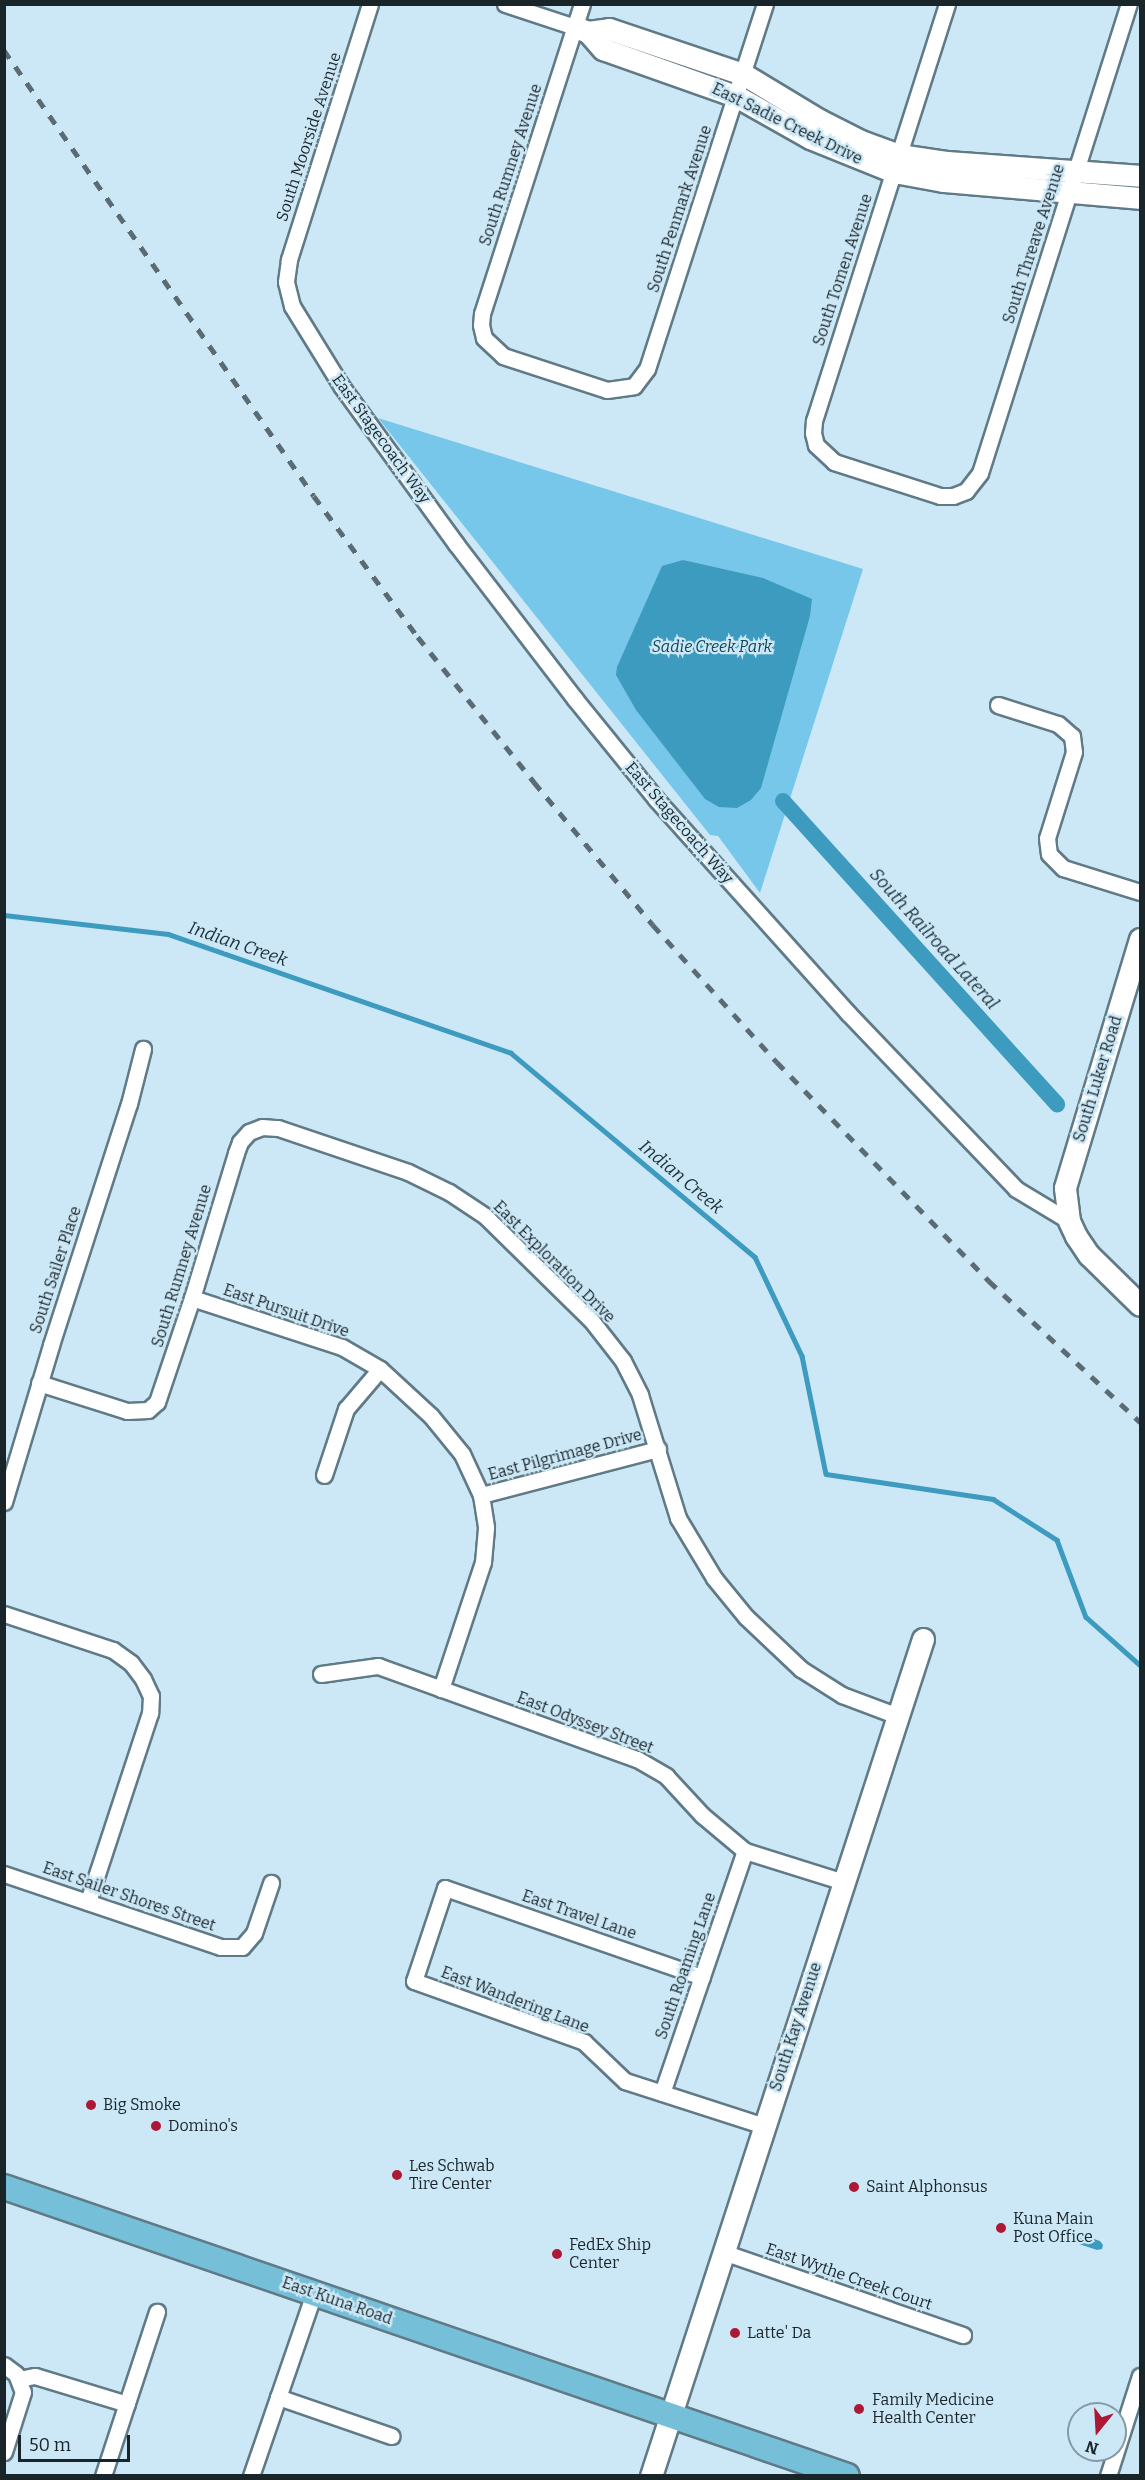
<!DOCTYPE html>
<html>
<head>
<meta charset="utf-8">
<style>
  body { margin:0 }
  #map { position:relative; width:1145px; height:2480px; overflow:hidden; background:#cce8f6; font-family:Bitter,serif }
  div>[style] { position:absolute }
  .green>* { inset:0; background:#77c7eb }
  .water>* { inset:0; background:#3e9bc0 }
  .stream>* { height:4.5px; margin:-2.25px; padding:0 2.25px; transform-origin:2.25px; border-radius:2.25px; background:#3e9bc0 }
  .canal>* { height:16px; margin:-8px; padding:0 8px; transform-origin:8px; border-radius:8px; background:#3e9bc0 }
  .roads { filter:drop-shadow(2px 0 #607a86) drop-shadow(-2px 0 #607a86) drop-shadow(0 2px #607a86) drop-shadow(0 -2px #607a86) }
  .street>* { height:15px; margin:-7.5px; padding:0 7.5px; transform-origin:7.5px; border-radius:7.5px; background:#fff }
  .secondary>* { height:21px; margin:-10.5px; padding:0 10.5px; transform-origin:10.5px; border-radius:10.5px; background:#fff }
  .primary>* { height:24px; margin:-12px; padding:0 12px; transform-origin:12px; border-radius:12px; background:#76bfd9 }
  .rail>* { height:4.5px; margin-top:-2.25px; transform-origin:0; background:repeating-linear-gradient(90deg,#5a6b74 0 10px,transparent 0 20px) }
  .dots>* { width:16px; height:16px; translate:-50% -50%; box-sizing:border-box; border:3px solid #cce8f6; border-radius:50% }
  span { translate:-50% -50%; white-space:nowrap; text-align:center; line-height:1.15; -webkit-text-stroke:4.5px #cce8f6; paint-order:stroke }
  .street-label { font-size:16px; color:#1a252a }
  .park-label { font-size:16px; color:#11455a; font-style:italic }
  .poi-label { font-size:16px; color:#1a252a }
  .left { translate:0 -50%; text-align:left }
  .water-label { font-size:18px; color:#1c303a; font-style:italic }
  .frame { position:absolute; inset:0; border:6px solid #1a252a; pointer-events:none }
  .north { position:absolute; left:1067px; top:2402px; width:60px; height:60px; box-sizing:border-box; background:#cce8f6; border:2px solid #859aa4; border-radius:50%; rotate:198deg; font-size:16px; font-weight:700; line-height:24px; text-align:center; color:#1a252a }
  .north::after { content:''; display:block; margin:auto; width:21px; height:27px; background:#ad1934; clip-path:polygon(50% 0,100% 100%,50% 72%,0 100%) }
  .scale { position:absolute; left:18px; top:2435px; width:112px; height:27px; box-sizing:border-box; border:3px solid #1a252a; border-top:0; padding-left:8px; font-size:18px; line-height:21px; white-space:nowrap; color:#1a252a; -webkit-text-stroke:4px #cce8f6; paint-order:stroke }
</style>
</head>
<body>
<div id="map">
  <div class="green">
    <div style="clip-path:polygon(378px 418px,863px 569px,760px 893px,718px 836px,710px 835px)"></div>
  </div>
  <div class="water">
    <div style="clip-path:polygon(683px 560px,763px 578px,812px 599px,810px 616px,761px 788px,751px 800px,737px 808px,719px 807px,705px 799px,636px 710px,616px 675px,617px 667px,662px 566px)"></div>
    <div style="clip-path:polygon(1079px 2234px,1100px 2241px,1103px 2245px,1102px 2249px,1097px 2250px,1076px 2243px)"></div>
  </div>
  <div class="stream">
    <div style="left:4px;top:915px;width:165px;rotate:6.6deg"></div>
    <div style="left:168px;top:934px;width:363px;rotate:19.1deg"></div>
    <div style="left:511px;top:1053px;width:318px;rotate:39.9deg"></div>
    <div style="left:755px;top:1257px;width:110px;rotate:64.6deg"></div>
    <div style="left:802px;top:1356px;width:120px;rotate:78.5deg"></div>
    <div style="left:826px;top:1474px;width:169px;rotate:8.5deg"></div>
    <div style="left:993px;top:1499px;width:76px;rotate:32.6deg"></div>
    <div style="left:1057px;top:1540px;width:82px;rotate:69.4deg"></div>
    <div style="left:1086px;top:1617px;width:72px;rotate:41.6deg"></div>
  </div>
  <div class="canal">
    <div style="left:783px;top:801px;width:409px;rotate:47.9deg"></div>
  </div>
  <div class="roads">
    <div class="street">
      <div style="left:370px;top:4px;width:269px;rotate:107.6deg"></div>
      <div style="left:289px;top:260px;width:22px;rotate:98deg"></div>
      <div style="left:286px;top:282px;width:25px;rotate:76deg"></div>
      <div style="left:292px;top:306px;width:95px;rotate:58.3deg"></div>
      <div style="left:342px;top:387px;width:194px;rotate:54deg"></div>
      <div style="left:456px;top:544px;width:195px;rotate:52.5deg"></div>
      <div style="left:575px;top:699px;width:129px;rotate:51deg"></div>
      <div style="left:656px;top:799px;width:288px;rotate:48.1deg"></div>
      <div style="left:848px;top:1013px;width:243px;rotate:46.3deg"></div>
      <div style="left:1016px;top:1189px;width:62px;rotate:31.1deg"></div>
      <div style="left:505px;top:4px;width:74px;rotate:18.2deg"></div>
      <div style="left:582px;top:4px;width:326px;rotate:107.9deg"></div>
      <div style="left:482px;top:314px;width:11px;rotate:95deg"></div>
      <div style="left:481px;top:325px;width:13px;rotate:77deg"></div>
      <div style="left:484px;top:338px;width:26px;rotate:43deg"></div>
      <div style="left:503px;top:356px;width:109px;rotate:18.1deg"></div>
      <div style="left:607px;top:390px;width:27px;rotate:-8deg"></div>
      <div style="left:634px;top:386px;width:21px;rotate:-53deg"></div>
      <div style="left:647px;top:369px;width:384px;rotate:-72.1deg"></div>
      <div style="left:947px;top:4px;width:438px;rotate:107.7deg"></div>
      <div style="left:814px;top:421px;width:12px;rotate:95deg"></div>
      <div style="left:813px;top:433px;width:12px;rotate:76deg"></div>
      <div style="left:816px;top:445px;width:25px;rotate:43deg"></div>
      <div style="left:834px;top:462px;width:111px;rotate:17.8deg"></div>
      <div style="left:940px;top:496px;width:13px"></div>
      <div style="left:953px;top:496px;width:14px;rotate:-21deg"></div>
      <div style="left:966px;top:491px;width:23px;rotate:-52deg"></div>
      <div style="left:980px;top:473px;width:492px;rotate:-72.4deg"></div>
      <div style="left:998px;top:705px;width:63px;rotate:17.6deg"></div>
      <div style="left:1058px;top:724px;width:18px;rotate:41deg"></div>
      <div style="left:1072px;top:736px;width:16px;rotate:83deg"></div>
      <div style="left:1074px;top:752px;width:90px;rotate:107.4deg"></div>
      <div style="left:1047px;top:838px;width:16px;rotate:83deg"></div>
      <div style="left:1049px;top:854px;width:20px;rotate:45deg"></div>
      <div style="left:1063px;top:868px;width:81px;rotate:17.3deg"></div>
      <div style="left:192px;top:1298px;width:158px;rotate:18.1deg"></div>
      <div style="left:342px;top:1347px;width:44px;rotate:30.1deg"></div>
      <div style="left:380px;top:1369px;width:69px;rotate:42.7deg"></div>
      <div style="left:431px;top:1416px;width:49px;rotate:50.8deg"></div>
      <div style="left:462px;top:1454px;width:45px;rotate:65.1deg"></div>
      <div style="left:481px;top:1495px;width:33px;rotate:81deg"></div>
      <div style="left:486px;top:1528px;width:34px;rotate:95deg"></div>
      <div style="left:483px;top:1562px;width:134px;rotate:108.3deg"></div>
      <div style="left:39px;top:1383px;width:92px;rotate:17.7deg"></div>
      <div style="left:127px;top:1411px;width:21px;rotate:-3deg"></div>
      <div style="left:148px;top:1410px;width:12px;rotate:-42deg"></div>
      <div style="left:157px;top:1402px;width:110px;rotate:-71.4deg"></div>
      <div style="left:192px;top:1298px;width:152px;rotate:-73.1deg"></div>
      <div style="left:236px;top:1153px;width:12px;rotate:-70deg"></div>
      <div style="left:240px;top:1142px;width:13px;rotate:-48deg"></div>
      <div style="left:249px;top:1132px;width:14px;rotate:-21deg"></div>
      <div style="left:262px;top:1127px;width:16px;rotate:4deg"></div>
      <div style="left:278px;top:1128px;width:137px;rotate:18.7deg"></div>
      <div style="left:408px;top:1172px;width:46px;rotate:26deg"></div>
      <div style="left:449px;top:1192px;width:43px;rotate:33.7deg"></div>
      <div style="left:485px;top:1216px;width:148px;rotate:44.5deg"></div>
      <div style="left:591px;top:1320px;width:52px;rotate:52deg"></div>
      <div style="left:623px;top:1361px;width:38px;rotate:63deg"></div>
      <div style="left:640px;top:1395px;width:129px;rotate:72.8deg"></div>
      <div style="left:678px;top:1518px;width:70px;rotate:59deg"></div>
      <div style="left:714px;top:1578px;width:50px;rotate:50.6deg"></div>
      <div style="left:746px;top:1617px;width:76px;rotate:43.4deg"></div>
      <div style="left:801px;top:1669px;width:49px;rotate:32.4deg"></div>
      <div style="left:842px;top:1695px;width:60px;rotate:20.6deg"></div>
      <div style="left:324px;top:1475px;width:70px;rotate:-71.6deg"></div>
      <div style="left:346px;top:1409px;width:52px;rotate:-49.6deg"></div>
      <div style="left:481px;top:1495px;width:183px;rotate:-14.6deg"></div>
      <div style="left:4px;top:1502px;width:164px;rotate:-73.3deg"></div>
      <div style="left:51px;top:1345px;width:253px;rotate:-72.1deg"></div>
      <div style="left:129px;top:1104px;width:57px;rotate:-75.7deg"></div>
      <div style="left:4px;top:1614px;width:115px;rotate:18.3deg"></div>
      <div style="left:113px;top:1650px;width:22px;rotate:36deg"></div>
      <div style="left:131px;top:1663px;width:20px;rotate:53deg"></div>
      <div style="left:143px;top:1679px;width:19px;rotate:65deg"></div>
      <div style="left:151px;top:1696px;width:17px;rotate:93deg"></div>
      <div style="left:150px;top:1713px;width:199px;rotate:108.2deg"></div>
      <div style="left:321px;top:1674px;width:58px;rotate:-8deg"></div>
      <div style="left:378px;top:1666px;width:275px;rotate:19.8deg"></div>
      <div style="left:637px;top:1759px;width:34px;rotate:30deg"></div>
      <div style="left:666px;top:1776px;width:53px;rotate:47.3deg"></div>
      <div style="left:702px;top:1815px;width:56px;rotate:39.9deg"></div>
      <div style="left:745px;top:1851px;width:104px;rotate:17.4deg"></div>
      <div style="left:4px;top:1874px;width:229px;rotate:18.6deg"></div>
      <div style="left:221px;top:1947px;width:21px"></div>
      <div style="left:242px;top:1947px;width:18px;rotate:-49deg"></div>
      <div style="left:254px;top:1933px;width:53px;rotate:-71.2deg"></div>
      <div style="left:702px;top:1977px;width:272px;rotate:-160.9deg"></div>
      <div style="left:445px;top:1888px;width:98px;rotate:108.4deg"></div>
      <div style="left:414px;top:1981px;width:181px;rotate:19.7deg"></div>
      <div style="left:584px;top:2042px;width:57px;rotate:43.6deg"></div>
      <div style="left:625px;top:2081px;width:146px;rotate:17.9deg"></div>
      <div style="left:662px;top:2093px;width:256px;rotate:-71.1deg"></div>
      <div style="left:723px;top:2252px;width:254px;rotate:19.1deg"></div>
      <div style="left:4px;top:2365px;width:15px;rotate:37deg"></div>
      <div style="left:16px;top:2374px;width:19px;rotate:69deg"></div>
      <div style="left:23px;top:2392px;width:63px;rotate:107.6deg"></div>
      <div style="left:19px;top:2379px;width:16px;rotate:-11deg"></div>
      <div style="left:35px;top:2376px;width:96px;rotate:16.9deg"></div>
      <div style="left:278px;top:2397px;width:120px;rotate:19deg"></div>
      <div style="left:103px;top:2476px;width:173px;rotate:-71.8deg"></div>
      <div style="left:251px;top:2476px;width:194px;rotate:-71deg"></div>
      <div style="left:1108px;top:2476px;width:105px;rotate:-72.3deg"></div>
    </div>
    <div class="secondary">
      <div style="left:575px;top:27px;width:14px;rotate:21deg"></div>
      <div style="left:588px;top:32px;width:21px;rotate:-8deg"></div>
      <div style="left:609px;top:29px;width:141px;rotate:18.6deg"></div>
      <div style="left:743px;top:74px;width:89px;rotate:31.2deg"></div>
      <div style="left:819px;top:120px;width:47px;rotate:26.6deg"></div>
      <div style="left:861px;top:141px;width:40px;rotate:20.2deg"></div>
      <div style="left:899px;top:155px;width:49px;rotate:8.3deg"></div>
      <div style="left:947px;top:162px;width:194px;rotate:4.1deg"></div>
      <div style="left:588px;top:32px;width:23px;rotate:49deg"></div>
      <div style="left:603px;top:49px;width:141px;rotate:19.5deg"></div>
      <div style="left:736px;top:96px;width:85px;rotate:29.6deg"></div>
      <div style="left:810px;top:138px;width:91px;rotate:22deg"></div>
      <div style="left:894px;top:172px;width:50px;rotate:10.4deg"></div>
      <div style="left:943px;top:181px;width:198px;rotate:4.9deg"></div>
      <div style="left:1140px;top:939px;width:260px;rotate:106.8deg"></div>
      <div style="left:1065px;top:1188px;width:33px;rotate:83deg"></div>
      <div style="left:1069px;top:1221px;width:17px;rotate:65deg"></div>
      <div style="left:1076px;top:1236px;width:23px;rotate:56deg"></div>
      <div style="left:1089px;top:1255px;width:71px;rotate:44.4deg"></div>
      <div style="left:651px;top:2476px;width:880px;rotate:-72deg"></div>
    </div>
    <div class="primary">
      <div style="left:4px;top:2187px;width:891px;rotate:18.92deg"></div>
    </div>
  </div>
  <div class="rail">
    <div style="left:4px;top:50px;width:543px;rotate:55.2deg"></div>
    <div style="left:314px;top:496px;width:175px;rotate:53.6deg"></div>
    <div style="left:418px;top:637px;width:186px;rotate:51.3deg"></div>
    <div style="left:534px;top:782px;width:186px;rotate:50.2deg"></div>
    <div style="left:653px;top:925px;width:185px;rotate:47.9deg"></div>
    <div style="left:777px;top:1062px;width:305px;rotate:45.9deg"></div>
    <div style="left:989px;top:1281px;width:207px;rotate:43deg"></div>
  </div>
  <div class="dots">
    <div style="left:91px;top:2105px;background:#ad1934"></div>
    <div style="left:156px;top:2126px;background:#ad1934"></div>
    <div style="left:397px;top:2175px;background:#ad1934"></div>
    <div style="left:854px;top:2187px;background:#ad1934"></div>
    <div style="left:1001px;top:2228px;background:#ad1934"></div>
    <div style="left:557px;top:2254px;background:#ad1934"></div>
    <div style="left:735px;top:2333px;background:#ad1934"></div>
    <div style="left:859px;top:2409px;background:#ad1934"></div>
  </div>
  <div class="street-label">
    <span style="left:787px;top:124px;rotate:26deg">East Sadie Creek Drive</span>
    <span style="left:309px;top:137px;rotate:-72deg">South Moorside Avenue</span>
    <span style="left:511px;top:165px;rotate:-72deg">South Rumney Avenue</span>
    <span style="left:680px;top:209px;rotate:-72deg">South Penmark Avenue</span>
    <span style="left:1034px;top:244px;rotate:-72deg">South Threave Avenue</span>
    <span style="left:843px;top:270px;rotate:-72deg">South Tomen Avenue</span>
    <span style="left:381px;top:439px;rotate:54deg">East Stagecoach Way</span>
    <span style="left:679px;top:823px;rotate:49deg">East Stagecoach Way</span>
    <span style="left:1098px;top:1079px;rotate:-73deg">South Luker Road</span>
    <span style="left:554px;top:1262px;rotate:45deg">East Exploration Drive</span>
    <span style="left:182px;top:1266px;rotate:-73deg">South Rumney Avenue</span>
    <span style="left:56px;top:1270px;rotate:-72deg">South Sailer Place</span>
    <span style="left:286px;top:1311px;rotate:19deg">East Pursuit Drive</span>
    <span style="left:565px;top:1455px;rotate:-15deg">East Pilgrimage Drive</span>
    <span style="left:585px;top:1723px;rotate:21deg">East Odyssey Street</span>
    <span style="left:129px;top:1897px;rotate:19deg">East Sailer Shores Street</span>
    <span style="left:579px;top:1915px;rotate:19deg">East Travel Lane</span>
    <span style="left:686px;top:1966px;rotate:-71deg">South Roaming Lane</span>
    <span style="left:515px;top:2000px;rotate:21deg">East Wandering Lane</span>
    <span style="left:796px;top:2027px;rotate:-72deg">South Kay Avenue</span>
    <span style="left:849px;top:2277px;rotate:19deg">East Wythe Creek Court</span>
    <span style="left:337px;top:2301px;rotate:19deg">East Kuna Road</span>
  </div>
  <div class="park-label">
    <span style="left:712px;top:647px">Sadie Creek Park</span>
  </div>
  <div class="poi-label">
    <span class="left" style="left:103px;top:2105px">Big Smoke</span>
    <span class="left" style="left:168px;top:2126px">Domino's</span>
    <span class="left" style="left:409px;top:2175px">Les Schwab<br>Tire Center</span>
    <span class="left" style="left:866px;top:2187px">Saint Alphonsus</span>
    <span class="left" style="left:1013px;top:2228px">Kuna Main<br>Post Office</span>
    <span class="left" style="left:569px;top:2254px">FedEx Ship<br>Center</span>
    <span class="left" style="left:747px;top:2333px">Latte' Da</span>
    <span class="left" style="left:872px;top:2409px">Family Medicine<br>Health Center</span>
  </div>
  <div class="water-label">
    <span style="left:934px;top:939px;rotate:48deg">South Railroad Lateral</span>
    <span style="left:238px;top:944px;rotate:19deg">Indian Creek</span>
    <span style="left:681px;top:1177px;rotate:40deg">Indian Creek</span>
  </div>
  <div class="frame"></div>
  <div class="north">N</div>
  <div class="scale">50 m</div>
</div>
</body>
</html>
